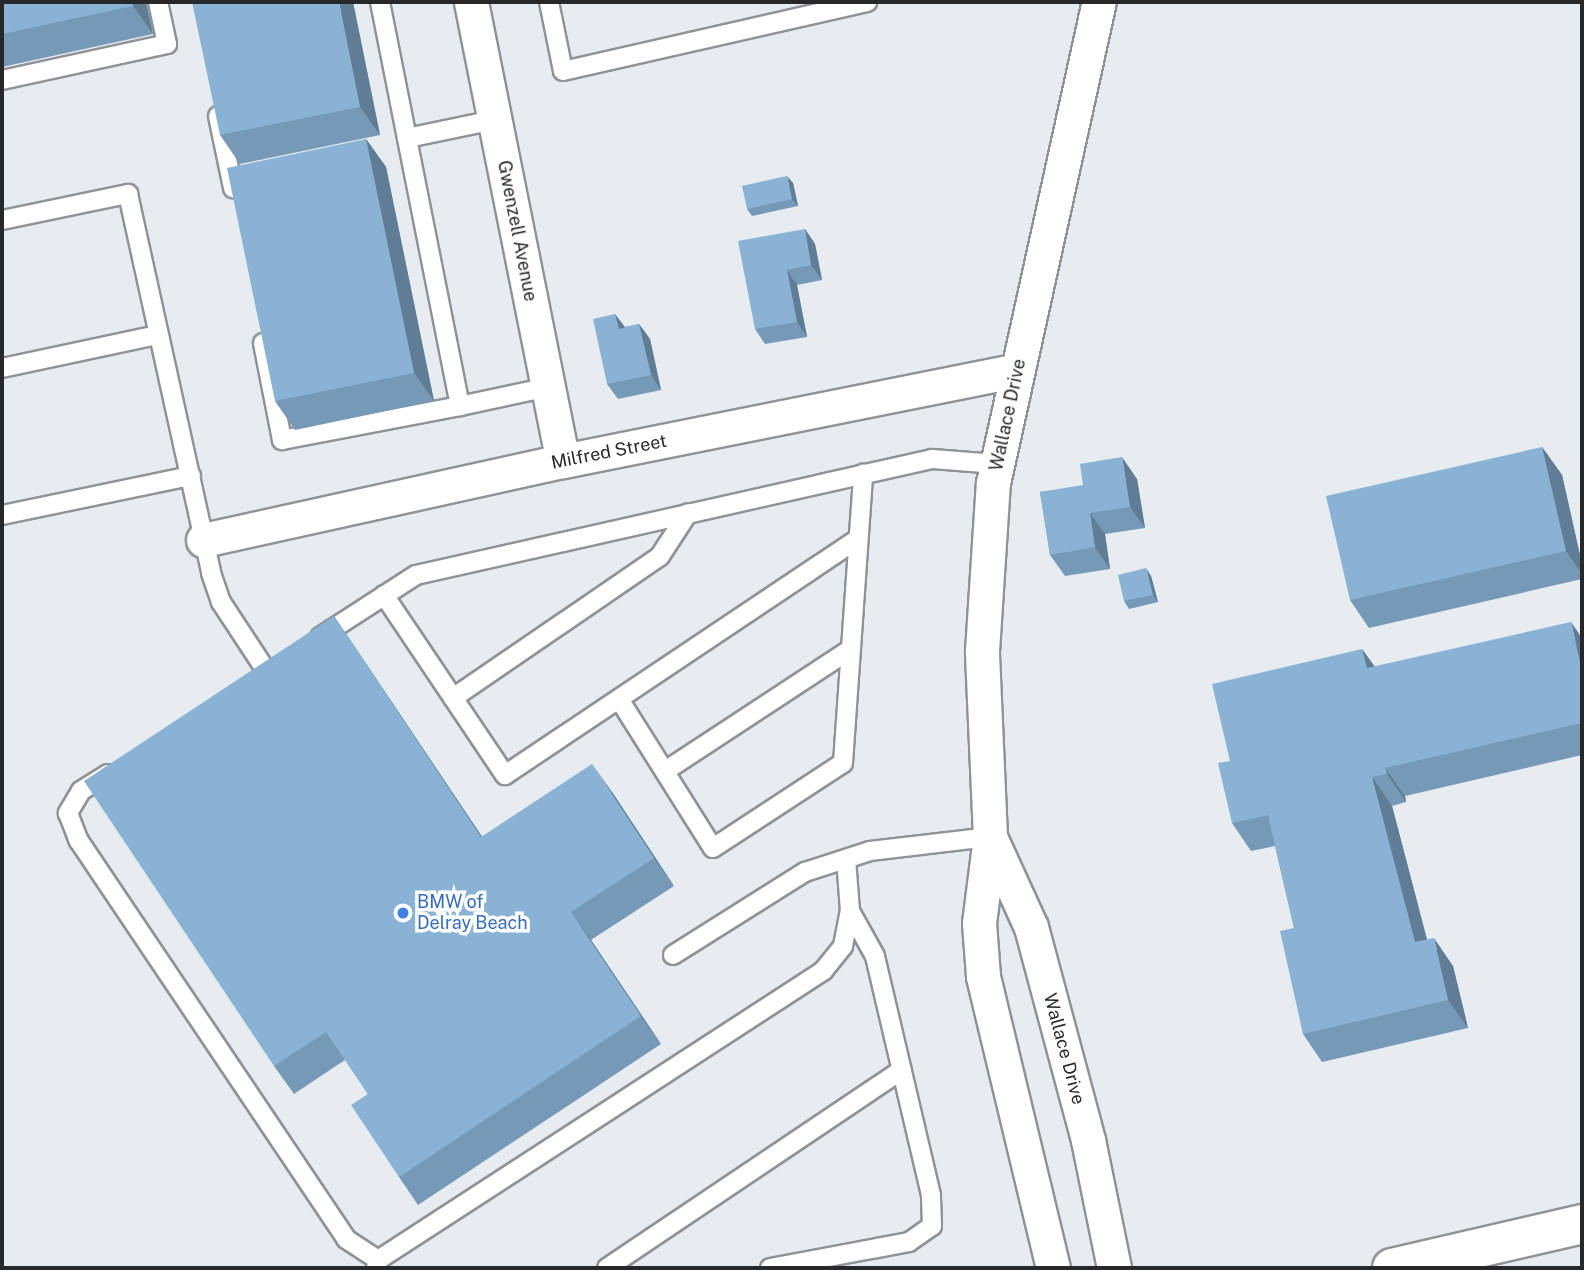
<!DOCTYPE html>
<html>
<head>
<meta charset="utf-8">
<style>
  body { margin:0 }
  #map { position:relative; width:1584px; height:1270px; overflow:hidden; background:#e7ecf0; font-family:"Public Sans",sans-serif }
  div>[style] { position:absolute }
  .roads { filter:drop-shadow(2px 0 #8f9397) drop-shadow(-2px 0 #8f9397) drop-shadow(0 2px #8f9397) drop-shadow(0 -2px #8f9397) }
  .service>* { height:18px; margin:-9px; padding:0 9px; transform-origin:9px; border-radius:9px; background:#fff }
  .minor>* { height:33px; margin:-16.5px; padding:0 16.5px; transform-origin:16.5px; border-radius:16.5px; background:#fff }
  .secondary>* { height:38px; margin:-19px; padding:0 19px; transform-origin:19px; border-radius:19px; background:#fff }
  .wall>* { inset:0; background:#7699b7 }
  .shaded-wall>* { inset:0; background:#607d95 }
  .building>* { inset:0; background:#89b2d5 }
  .dots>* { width:19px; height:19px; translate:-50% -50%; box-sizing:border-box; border:4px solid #fff; border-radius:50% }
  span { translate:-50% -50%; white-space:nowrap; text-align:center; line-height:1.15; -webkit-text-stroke:7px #fff; paint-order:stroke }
  .street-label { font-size:18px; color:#262829 }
  .shop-label { font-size:18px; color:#366cbe }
  .left { translate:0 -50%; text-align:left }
  .frame { position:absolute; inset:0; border:4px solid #262829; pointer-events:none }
</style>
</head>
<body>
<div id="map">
  <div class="roads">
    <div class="service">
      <div style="left:380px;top:2px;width:412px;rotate:78.8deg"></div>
      <div style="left:460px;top:406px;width:91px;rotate:-12.1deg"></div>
      <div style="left:549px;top:2px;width:70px;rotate:78.5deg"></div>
      <div style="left:563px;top:71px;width:312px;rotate:-12.8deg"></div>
      <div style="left:2px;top:80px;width:169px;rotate:-12.3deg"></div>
      <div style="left:167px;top:44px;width:43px;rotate:-102.1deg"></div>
      <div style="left:218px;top:116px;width:74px;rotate:78.2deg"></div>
      <div style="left:407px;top:138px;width:89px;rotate:-11.7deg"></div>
      <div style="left:2px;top:220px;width:129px;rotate:-11.7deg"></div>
      <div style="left:128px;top:194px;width:388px;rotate:77.6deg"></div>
      <div style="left:211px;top:573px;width:31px;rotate:71deg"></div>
      <div style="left:221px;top:602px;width:84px;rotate:56.7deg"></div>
      <div style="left:263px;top:343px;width:99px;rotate:78.9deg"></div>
      <div style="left:282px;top:440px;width:181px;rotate:-10.8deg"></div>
      <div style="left:2px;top:368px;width:158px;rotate:-12deg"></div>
      <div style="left:2px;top:515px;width:193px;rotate:-11.7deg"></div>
      <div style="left:384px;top:595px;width:217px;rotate:56.1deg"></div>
      <div style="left:505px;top:775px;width:424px;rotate:-33.8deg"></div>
      <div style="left:320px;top:637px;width:114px;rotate:-32.9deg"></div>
      <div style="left:416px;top:575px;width:529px;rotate:-12.67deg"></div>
      <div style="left:932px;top:459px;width:65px;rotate:4.4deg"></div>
      <div style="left:453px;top:698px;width:251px;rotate:-34.4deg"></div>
      <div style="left:660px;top:556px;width:51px;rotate:-56.9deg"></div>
      <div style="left:619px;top:699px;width:176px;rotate:57.8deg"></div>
      <div style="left:713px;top:848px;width:155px;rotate:-33.2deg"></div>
      <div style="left:843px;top:763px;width:290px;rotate:-86deg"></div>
      <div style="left:665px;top:771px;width:222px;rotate:-33.3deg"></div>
      <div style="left:108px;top:774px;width:32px;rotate:148deg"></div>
      <div style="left:81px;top:791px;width:26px;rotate:121deg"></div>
      <div style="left:68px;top:813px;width:30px;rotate:69deg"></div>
      <div style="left:79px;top:841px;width:479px;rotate:56.1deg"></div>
      <div style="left:346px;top:1239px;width:38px;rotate:33deg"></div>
      <div style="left:673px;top:955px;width:156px;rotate:-32.2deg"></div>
      <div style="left:805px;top:872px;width:68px;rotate:-17.9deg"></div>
      <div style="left:870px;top:851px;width:121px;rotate:-6.7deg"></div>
      <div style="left:376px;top:1268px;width:8px;rotate:-76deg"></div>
      <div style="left:378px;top:1260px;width:531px;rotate:-33deg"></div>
      <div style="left:823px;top:971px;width:32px;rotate:-51deg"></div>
      <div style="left:843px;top:946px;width:36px;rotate:-79deg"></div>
      <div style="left:850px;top:911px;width:52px;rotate:-94.4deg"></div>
      <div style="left:607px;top:1268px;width:355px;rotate:-33.9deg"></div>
      <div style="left:770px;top:1268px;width:141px;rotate:-10.6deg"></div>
      <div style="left:909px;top:1242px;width:28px;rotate:-35deg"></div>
      <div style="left:932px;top:1226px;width:31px;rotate:-92deg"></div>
      <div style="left:931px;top:1195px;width:245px;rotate:-103.2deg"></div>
      <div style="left:875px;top:956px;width:51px;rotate:-119.1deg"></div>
    </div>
    <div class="minor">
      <div style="left:471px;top:2px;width:468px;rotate:78.7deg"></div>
      <div style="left:203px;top:540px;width:369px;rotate:-12.4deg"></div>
      <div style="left:563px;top:461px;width:463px;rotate:-11.3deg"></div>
      <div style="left:990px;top:837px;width:99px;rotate:65.5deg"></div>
      <div style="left:1031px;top:927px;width:220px;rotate:75deg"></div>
      <div style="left:1088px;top:1140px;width:131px;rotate:78.5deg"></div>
      <div style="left:1053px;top:1268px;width:300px;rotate:-103.5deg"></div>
      <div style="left:983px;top:976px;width:53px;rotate:-94.3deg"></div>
      <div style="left:979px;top:923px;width:87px;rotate:-82.7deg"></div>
      <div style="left:990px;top:837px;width:186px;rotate:-92.5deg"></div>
      <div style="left:982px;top:651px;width:168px;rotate:-86.3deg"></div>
      <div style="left:993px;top:483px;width:493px;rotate:-77.6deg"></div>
    </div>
    <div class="secondary">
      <div style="left:1392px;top:1268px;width:195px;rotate:-13deg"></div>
    </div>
  </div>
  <div class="wall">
    <div style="clip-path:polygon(2px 2px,146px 2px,153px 34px,2px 67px)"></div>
    <div style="clip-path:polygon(353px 2px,380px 135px,240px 164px,220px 135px)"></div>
    <div style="clip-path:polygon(366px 139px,386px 167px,434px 401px,295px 430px,275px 401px)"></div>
    <div style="clip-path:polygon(793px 183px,798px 206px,752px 216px,747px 209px)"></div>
    <div style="clip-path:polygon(805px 229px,815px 244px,822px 280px,797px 285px,807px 337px,765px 344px,755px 329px)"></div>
    <div style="clip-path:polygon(615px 314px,625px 327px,639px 324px,650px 339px,661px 390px,618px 399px,607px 384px)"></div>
    <div style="clip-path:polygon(1542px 447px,1562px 475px,1582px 564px,1582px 579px,1369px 628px,1350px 600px)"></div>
    <div style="clip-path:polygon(1137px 479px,1145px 528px,1105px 534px,1110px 569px,1065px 576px,1050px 555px,1040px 492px)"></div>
    <div style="clip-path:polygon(1151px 576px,1158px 602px,1129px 609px,1124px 601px)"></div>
    <div style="clip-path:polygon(334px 616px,482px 837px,612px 792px,674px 886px,591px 940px,661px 1044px,418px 1205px,399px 1177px,368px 1094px,345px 1060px,294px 1094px,274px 1066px)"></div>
    <div style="clip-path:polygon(1582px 638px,1582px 755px,1405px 796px,1406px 802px,1392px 806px,1427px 940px,1453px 966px,1468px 1028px,1322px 1062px,1303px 1034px,1294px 928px,1275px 846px,1251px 851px,1232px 823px,1362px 649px,1375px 667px)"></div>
  </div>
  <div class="shaded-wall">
    <div style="clip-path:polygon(132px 2px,146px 2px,153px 34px,133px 6px)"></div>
    <div style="clip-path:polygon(339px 2px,353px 2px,380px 135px,360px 107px)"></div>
    <div style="clip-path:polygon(366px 139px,386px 167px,434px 401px,414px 373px)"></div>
    <div style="clip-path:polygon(787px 176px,793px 183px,798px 206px,792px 199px)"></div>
    <div style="clip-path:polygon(805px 229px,815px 244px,822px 280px,811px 265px)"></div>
    <div style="clip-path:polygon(787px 270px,797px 285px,807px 337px,797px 322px)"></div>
    <div style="clip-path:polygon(615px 314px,626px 329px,619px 329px)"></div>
    <div style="clip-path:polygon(639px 324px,650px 339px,661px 390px,651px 375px)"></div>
    <div style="clip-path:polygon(1542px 447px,1562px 475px,1582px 564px,1582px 574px,1566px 551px)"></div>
    <div style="clip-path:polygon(1122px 457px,1137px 479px,1145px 528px,1130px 507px)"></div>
    <div style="clip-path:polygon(1090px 513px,1105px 534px,1110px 569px,1095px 547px)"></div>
    <div style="clip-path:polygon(1146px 568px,1151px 576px,1158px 602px,1153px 595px)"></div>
    <div style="clip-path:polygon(334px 616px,353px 644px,501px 865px,481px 837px)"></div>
    <div style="clip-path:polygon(1571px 622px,1582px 638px,1582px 671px)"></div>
    <div style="clip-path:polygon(1362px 649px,1382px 677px,1367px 668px)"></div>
    <div style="clip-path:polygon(592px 764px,612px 792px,674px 886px,654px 858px)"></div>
    <div style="clip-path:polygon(1385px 768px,1405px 796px,1406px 802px,1387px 774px)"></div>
    <div style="clip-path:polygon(1372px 777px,1392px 806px,1435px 970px,1415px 942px)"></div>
    <div style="clip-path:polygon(571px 912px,591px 940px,661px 1044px,641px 1016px)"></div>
    <div style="clip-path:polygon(1434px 938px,1453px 966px,1468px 1028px,1448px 1000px)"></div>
  </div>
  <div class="building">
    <div style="clip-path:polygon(2px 2px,132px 2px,133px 6px,2px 34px)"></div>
    <div style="clip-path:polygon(192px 2px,339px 2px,360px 107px,220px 135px)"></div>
    <div style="clip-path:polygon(366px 139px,414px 373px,275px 401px,227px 168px)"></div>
    <div style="clip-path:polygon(787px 176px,792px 199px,747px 209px,742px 186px)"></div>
    <div style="clip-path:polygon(805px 229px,811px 265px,787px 270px,797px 322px,755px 329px,738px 241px)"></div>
    <div style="clip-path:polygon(615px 314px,619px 329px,639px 324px,651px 375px,607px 384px,593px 319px)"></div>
    <div style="clip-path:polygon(1542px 447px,1566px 551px,1350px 600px,1326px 496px)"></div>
    <div style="clip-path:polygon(1122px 457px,1130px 507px,1090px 513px,1095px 547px,1050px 555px,1040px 492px,1083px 485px,1080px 464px)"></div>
    <div style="clip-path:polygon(1146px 568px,1153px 595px,1124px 601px,1118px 575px)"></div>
    <div style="clip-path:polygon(334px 616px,481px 837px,592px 764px,654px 858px,571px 912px,641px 1016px,399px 1177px,351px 1105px,368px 1094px,326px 1032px,274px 1066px,84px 781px)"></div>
    <div style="clip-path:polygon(1571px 622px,1582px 671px,1582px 723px,1385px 768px,1387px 774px,1372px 777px,1415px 942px,1434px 938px,1448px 1000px,1303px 1034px,1280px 931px,1294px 928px,1268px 815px,1232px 823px,1218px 763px,1230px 761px,1212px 684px,1362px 649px,1367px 668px)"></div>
  </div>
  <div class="dots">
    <div style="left:403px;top:913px;background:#3f7fe0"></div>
  </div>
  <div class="street-label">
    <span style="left:517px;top:231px;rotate:79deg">Gwenzell Avenue</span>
    <span style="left:1008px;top:415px;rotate:-78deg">Wallace Drive</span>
    <span style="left:609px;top:452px;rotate:-11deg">Milfred Street</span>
    <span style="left:1064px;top:1049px;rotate:75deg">Wallace Drive</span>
  </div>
  <div class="shop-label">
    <span class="left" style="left:417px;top:913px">BMW of<br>Delray Beach</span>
  </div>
  <div class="frame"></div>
</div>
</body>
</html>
